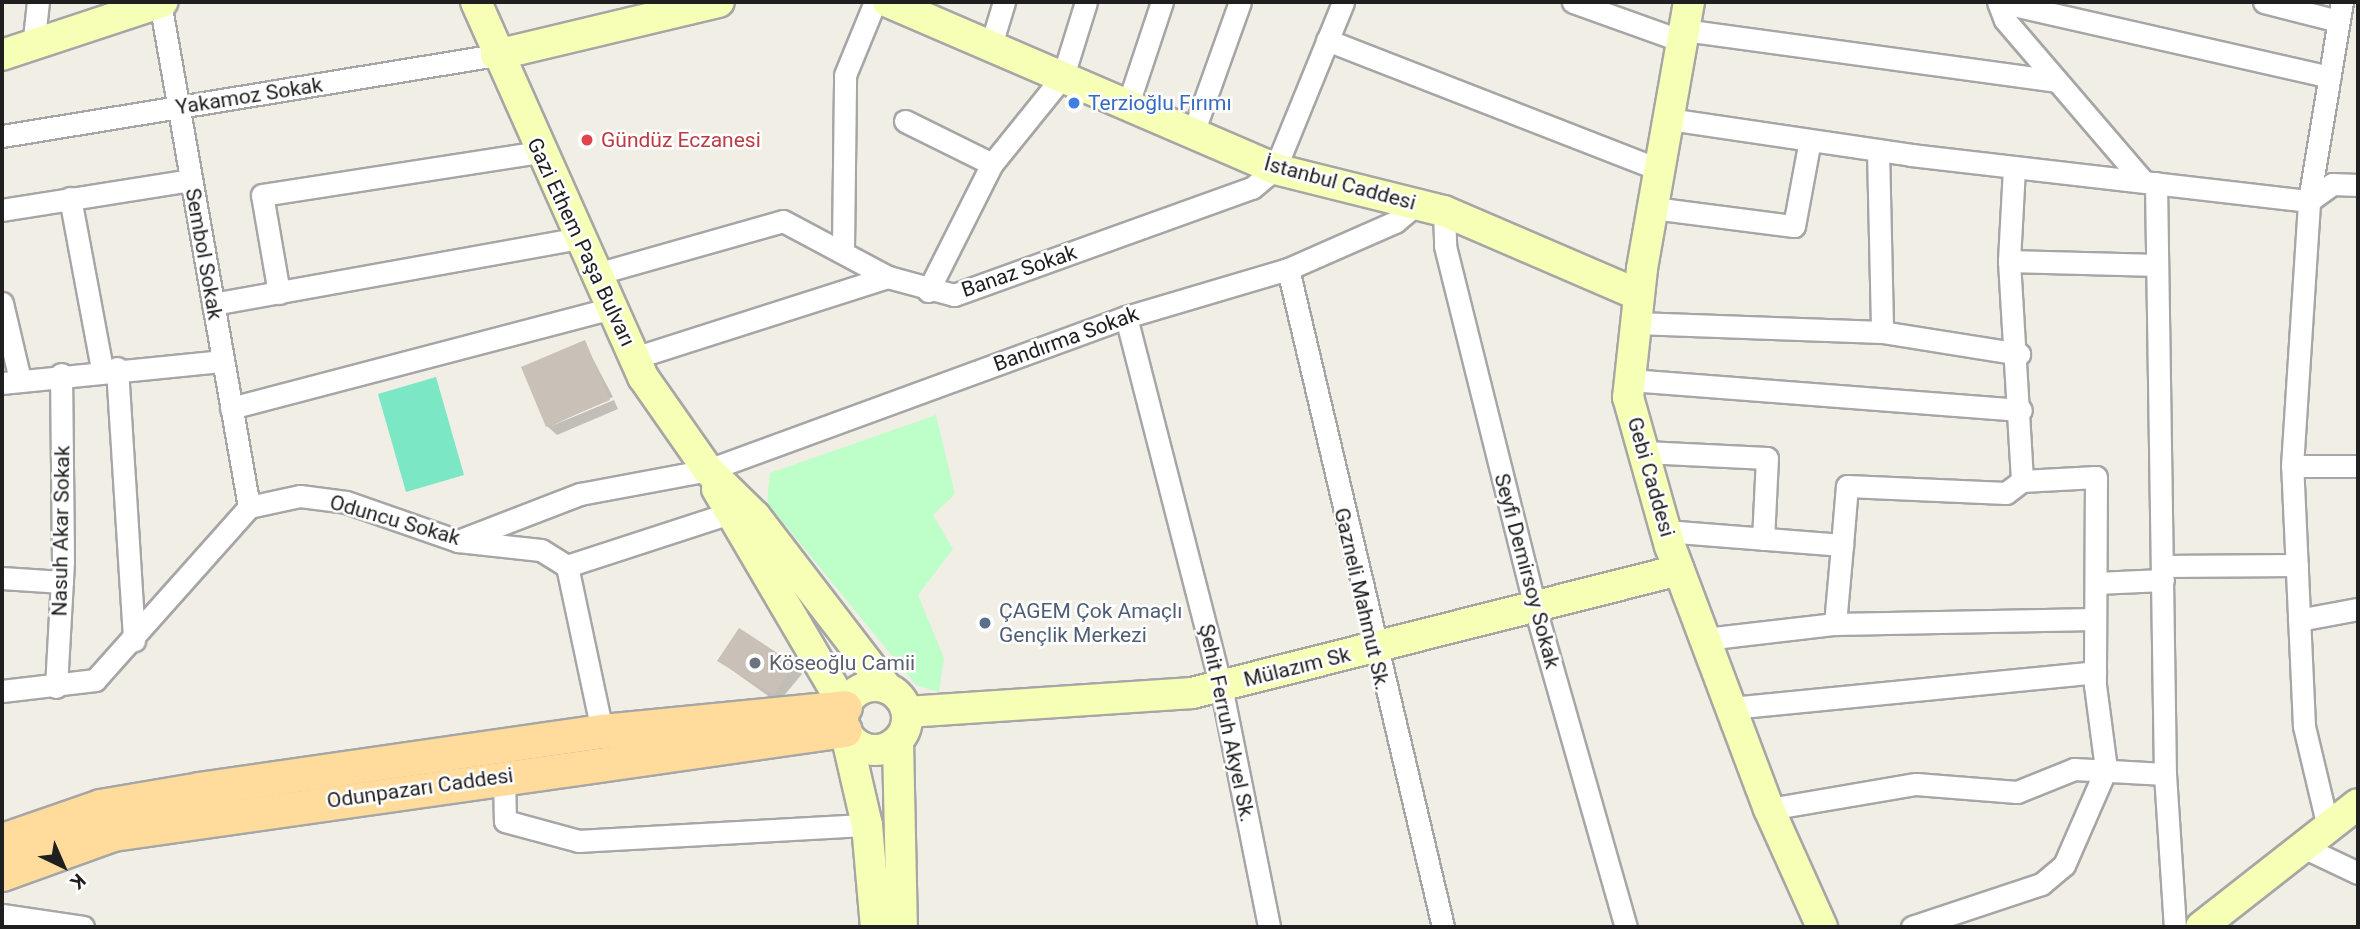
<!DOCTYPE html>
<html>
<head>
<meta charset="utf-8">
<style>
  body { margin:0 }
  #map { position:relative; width:2360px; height:929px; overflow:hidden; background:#f1eee5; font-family:Roboto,sans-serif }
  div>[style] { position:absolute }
  .park>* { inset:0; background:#befec8 }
  .pitch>* { inset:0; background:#7ce7c5 }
  .shadow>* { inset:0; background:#0003 }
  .building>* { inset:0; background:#c9c0b7 }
  .roads { filter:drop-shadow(2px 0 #a6a6a6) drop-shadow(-2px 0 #a6a6a6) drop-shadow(0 2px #a6a6a6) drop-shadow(0 -2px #a6a6a6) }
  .street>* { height:21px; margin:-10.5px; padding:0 10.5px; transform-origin:10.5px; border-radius:10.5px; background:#fff }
  .secondary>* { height:30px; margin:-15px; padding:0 15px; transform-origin:15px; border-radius:15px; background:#f6ffb5 }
  .secondary>.ring { margin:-15px; padding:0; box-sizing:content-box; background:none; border:30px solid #f6ffb5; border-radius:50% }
  .primary>* { height:33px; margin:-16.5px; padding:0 16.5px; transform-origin:16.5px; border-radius:16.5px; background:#ffdb9c }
  .dots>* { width:19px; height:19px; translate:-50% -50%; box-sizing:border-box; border:4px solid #fff; border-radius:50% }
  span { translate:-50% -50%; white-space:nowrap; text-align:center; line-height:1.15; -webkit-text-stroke:5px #fff; paint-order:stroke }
  .street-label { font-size:21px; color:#1f1f1f }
  .shop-label { font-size:21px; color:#366cbe }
  .left { translate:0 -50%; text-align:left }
  .health-label { font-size:21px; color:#be3a42 }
  .service-label { font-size:21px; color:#4e5e75 }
  .worship-label { font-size:21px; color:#5b616d }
  .frame { position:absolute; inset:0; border:4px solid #1f1f1f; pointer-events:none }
  .north { position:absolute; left:28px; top:831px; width:70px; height:70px; -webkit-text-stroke:5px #fff; paint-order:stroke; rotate:136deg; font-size:19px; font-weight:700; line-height:28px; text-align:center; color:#1f1f1f }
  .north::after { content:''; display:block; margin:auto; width:24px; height:32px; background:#1f1f1f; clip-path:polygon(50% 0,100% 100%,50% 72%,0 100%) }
</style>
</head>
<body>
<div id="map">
  <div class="park">
    <div style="clip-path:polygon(936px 415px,955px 494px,933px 515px,953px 549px,918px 595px,944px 658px,939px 692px,916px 685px,767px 503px,770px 473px)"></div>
  </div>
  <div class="pitch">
    <div style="clip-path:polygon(436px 377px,464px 475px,406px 492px,378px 394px)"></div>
  </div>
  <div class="shadow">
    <div style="clip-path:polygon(584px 342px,613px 397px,549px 427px,614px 400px,618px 409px,557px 435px,547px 426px)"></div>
    <div style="clip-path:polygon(719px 661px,793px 665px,802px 674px,778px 703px)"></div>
  </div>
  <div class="building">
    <div style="clip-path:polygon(585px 340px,610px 400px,546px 427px,521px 367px)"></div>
    <div style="clip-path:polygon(739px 628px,794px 664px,774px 695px,717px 661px)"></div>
  </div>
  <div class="roads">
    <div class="street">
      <div style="left:160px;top:2px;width:513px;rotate:80deg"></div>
      <div style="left:1573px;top:2px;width:116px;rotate:19.7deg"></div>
      <div style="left:1998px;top:2px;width:19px;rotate:69deg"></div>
      <div style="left:2005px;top:20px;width:211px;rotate:49.4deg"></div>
      <div style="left:2000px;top:2px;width:338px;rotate:12.8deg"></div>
      <div style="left:2264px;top:2px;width:76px;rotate:14.4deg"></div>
      <div style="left:1684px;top:30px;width:376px;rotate:7.8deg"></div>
      <div style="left:1327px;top:40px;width:357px;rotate:21.3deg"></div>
      <div style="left:991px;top:45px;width:45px;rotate:-73.2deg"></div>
      <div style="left:33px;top:47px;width:45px;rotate:-83.7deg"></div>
      <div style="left:1128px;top:104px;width:108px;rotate:-71.6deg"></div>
      <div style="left:1668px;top:119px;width:246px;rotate:8.4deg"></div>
      <div style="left:1911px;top:155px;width:401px;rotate:6.6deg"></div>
      <div style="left:2309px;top:201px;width:29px;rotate:-36deg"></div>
      <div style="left:2332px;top:184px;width:26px;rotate:2deg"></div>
      <div style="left:905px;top:121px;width:97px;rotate:26.3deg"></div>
      <div style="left:1193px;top:133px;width:139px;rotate:-70.3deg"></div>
      <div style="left:2px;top:136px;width:501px;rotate:-9.31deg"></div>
      <div style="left:1878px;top:150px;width:182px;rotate:88.7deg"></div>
      <div style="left:2014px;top:168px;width:93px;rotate:93.1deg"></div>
      <div style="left:2009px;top:261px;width:220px;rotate:86.6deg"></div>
      <div style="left:2156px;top:183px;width:591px;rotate:89.13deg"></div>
      <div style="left:2165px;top:774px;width:153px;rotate:86.3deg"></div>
      <div style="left:70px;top:198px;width:174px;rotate:79.4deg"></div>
      <div style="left:1653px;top:208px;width:142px;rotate:7.3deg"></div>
      <div style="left:1794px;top:226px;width:87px;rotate:-79.5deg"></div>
      <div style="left:2px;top:210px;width:191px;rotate:-9deg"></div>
      <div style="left:1444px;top:211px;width:35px;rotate:88deg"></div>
      <div style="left:1445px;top:246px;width:373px;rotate:76deg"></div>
      <div style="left:1535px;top:608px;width:332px;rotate:74.1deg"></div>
      <div style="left:843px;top:248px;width:173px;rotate:-89.3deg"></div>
      <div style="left:845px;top:75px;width:79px;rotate:-67.7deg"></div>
      <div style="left:2009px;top:261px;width:148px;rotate:1.5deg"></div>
      <div style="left:1288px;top:269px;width:676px;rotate:76.74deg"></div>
      <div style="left:596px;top:274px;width:194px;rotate:-15.8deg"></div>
      <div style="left:783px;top:221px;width:119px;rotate:28.1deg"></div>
      <div style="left:928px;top:291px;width:142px;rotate:-63.3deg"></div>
      <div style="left:992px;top:164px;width:113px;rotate:-51.1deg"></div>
      <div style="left:1063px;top:76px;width:77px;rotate:-72.7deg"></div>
      <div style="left:279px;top:293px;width:99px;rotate:-99.8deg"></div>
      <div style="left:262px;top:195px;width:281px;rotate:-8.8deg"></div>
      <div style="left:2px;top:303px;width:79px;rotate:76.8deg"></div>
      <div style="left:213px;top:304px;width:372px;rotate:-10.2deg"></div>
      <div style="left:1126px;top:317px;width:381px;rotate:75.6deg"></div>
      <div style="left:1221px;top:686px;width:246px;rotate:78.7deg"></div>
      <div style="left:1636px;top:323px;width:246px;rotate:2.1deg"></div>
      <div style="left:1882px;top:332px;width:139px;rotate:9.1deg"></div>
      <div style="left:634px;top:358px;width:267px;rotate:-17.7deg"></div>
      <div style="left:888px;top:277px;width:68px;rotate:15.3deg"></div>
      <div style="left:954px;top:295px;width:317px;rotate:-19.8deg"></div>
      <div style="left:1252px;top:188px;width:30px;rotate:-40deg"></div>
      <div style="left:1275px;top:169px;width:180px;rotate:-67.8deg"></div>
      <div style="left:117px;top:368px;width:273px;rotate:86.4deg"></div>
      <div style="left:1630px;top:380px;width:392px;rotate:4.4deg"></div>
      <div style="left:2px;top:383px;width:222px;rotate:-5.7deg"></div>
      <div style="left:231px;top:408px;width:393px;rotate:-14.7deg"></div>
      <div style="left:1644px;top:452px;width:123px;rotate:2.8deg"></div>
      <div style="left:1767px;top:458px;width:81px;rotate:92.8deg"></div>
      <div style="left:2292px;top:466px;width:66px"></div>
      <div style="left:1665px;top:531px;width:178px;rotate:4.5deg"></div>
      <div style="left:1842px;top:545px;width:59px;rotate:-85.2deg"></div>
      <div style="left:1847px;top:486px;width:159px;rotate:2.5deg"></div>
      <div style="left:2006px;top:493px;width:20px;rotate:-37deg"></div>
      <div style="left:2022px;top:481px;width:74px;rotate:-3.1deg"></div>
      <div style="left:2096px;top:477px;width:208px;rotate:90.3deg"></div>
      <div style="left:2095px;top:685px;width:85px;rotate:82.5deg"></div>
      <div style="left:2106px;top:769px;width:105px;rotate:113.6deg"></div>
      <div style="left:2064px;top:865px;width:30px;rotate:140deg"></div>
      <div style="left:2041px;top:884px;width:136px;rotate:161.6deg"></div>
      <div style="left:458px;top:541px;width:131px;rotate:-21.1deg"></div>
      <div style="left:580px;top:494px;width:130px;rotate:-10.6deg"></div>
      <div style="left:708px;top:470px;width:445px;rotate:-20.1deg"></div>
      <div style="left:1126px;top:317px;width:169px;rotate:-16.5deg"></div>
      <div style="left:1288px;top:269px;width:117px;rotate:-23.7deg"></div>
      <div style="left:1395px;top:222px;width:30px;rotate:-40deg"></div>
      <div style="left:567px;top:566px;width:168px;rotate:-18deg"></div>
      <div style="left:2162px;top:566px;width:135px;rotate:-0.4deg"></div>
      <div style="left:2px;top:578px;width:60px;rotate:3.8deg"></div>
      <div style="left:2096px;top:583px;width:67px;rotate:-2.6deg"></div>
      <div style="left:2299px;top:620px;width:60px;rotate:-10.6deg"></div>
      <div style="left:1835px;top:624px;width:260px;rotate:-1.1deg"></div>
      <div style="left:1705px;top:639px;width:131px;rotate:-6.6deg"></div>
      <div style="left:1835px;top:624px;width:79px;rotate:-84.9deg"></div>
      <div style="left:56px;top:687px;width:126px;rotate:-86.8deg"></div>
      <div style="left:63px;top:561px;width:187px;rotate:-90.6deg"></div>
      <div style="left:2px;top:691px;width:94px;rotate:-6.7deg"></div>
      <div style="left:95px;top:680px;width:232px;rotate:-48.3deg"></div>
      <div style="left:249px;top:507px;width:52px;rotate:-12.2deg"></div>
      <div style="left:300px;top:496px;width:46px;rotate:7.4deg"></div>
      <div style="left:346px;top:502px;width:119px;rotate:19.2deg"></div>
      <div style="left:458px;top:541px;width:83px;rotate:6.2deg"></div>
      <div style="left:541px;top:550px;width:31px;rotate:32deg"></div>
      <div style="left:567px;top:566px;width:169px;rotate:78deg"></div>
      <div style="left:1731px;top:708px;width:366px;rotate:-5.6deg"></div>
      <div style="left:504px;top:775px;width:46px;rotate:88.8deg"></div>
      <div style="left:505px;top:821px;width:77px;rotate:15.1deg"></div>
      <div style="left:579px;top:841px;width:288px;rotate:-3.2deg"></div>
      <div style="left:1769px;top:809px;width:149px;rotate:-9.7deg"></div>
      <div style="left:1916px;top:784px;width:101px;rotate:4.5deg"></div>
      <div style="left:2017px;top:792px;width:61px;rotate:-22deg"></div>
      <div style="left:2074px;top:769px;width:91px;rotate:3.1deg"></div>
      <div style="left:2328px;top:827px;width:104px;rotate:-103.4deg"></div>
      <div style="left:2304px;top:726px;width:260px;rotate:-92.6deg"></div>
      <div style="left:2292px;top:466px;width:266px;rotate:-86.3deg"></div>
      <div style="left:2309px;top:201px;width:202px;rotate:-80.6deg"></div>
      <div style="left:2301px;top:846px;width:63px;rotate:25.3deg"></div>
      <div style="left:2px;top:915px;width:82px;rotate:8.4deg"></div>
    </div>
    <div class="secondary">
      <div style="left:476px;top:2px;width:411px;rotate:66deg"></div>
      <div style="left:643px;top:377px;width:113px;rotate:55deg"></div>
      <div style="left:708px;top:470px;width:66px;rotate:44.4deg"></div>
      <div style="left:755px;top:516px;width:217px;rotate:52.5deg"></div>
      <div style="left:888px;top:2px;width:421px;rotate:23.3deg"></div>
      <div style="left:1275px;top:169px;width:174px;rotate:14deg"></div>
      <div style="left:1444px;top:211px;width:212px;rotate:23.3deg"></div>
      <div style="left:1689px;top:2px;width:271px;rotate:100deg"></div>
      <div style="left:1642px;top:269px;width:129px;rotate:96.2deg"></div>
      <div style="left:1628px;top:397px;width:155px;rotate:74.3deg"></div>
      <div style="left:1670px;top:546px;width:281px;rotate:69.4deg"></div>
      <div style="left:1769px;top:809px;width:129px;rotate:65.8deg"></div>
      <div style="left:2px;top:55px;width:169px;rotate:-18.3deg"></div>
      <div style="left:496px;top:55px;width:229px;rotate:-13.4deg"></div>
      <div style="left:717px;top:489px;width:253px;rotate:59.6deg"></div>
      <div class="ring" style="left:843px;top:686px;width:34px;height:34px"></div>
      <div style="left:907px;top:712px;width:286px;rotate:-3.8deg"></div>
      <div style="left:1192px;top:693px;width:502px;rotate:-14.17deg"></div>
      <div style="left:845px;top:730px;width:98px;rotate:77deg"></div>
      <div style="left:867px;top:825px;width:102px;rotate:85deg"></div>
      <div style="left:898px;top:741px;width:186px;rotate:88.8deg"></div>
      <div style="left:2201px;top:927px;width:199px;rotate:-38.1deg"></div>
    </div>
    <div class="primary">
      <div style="left:2px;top:840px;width:104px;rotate:-19.1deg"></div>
      <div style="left:100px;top:806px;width:100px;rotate:-9.7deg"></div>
      <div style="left:199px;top:789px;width:407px;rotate:-8.2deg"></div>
      <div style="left:602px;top:731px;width:244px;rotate:-5.6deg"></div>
      <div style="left:2px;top:874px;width:118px;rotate:-19.8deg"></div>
      <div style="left:113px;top:834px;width:739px;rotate:-8.09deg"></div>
    </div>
  </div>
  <div class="dots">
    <div style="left:1074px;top:103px;background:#3f7fe0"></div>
    <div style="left:587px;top:140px;background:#e0444e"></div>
    <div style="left:985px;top:623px;background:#5c6f8a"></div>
    <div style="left:755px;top:663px;background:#6b7280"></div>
  </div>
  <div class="street-label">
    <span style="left:249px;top:96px;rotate:-9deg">Yakamoz Sokak</span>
    <span style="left:1340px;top:183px;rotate:15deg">İstanbul Caddesi</span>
    <span style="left:581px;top:242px;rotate:65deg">Gazi Ethem Paşa Bulvarı</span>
    <span style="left:204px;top:254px;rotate:80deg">Sembol Sokak</span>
    <span style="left:1019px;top:271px;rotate:-19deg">Banaz Sokak</span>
    <span style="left:1066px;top:339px;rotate:-20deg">Bandırma Sokak</span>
    <span style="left:1651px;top:477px;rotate:74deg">Gebi Caddesi</span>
    <span style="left:395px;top:520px;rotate:16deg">Oduncu Sokak</span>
    <span style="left:61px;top:531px;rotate:-89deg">Nasuh Akar Sokak</span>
    <span style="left:1527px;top:571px;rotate:75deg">Seyfi Demirsoy Sokak</span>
    <span style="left:1362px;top:599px;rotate:77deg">Gazneli Mahmut Sk.</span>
    <span style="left:1297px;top:667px;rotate:-14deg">Mülazım Sk</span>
    <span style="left:1227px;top:723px;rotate:78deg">Şehit Ferruh Akyel Sk.</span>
    <span style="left:420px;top:788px;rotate:-8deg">Odunpazarı Caddesi</span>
  </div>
  <div class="shop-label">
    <span class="left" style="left:1088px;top:103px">Terzioğlu Fırımı</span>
  </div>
  <div class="health-label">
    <span class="left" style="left:601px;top:140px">Gündüz Eczanesi</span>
  </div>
  <div class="service-label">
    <span class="left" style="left:999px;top:623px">ÇAGEM Çok Amaçlı<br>Gençlik Merkezi</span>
  </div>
  <div class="worship-label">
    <span class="left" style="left:769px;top:663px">Köseoğlu Camii</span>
  </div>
  <div class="frame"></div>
  <div class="north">K</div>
</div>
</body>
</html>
